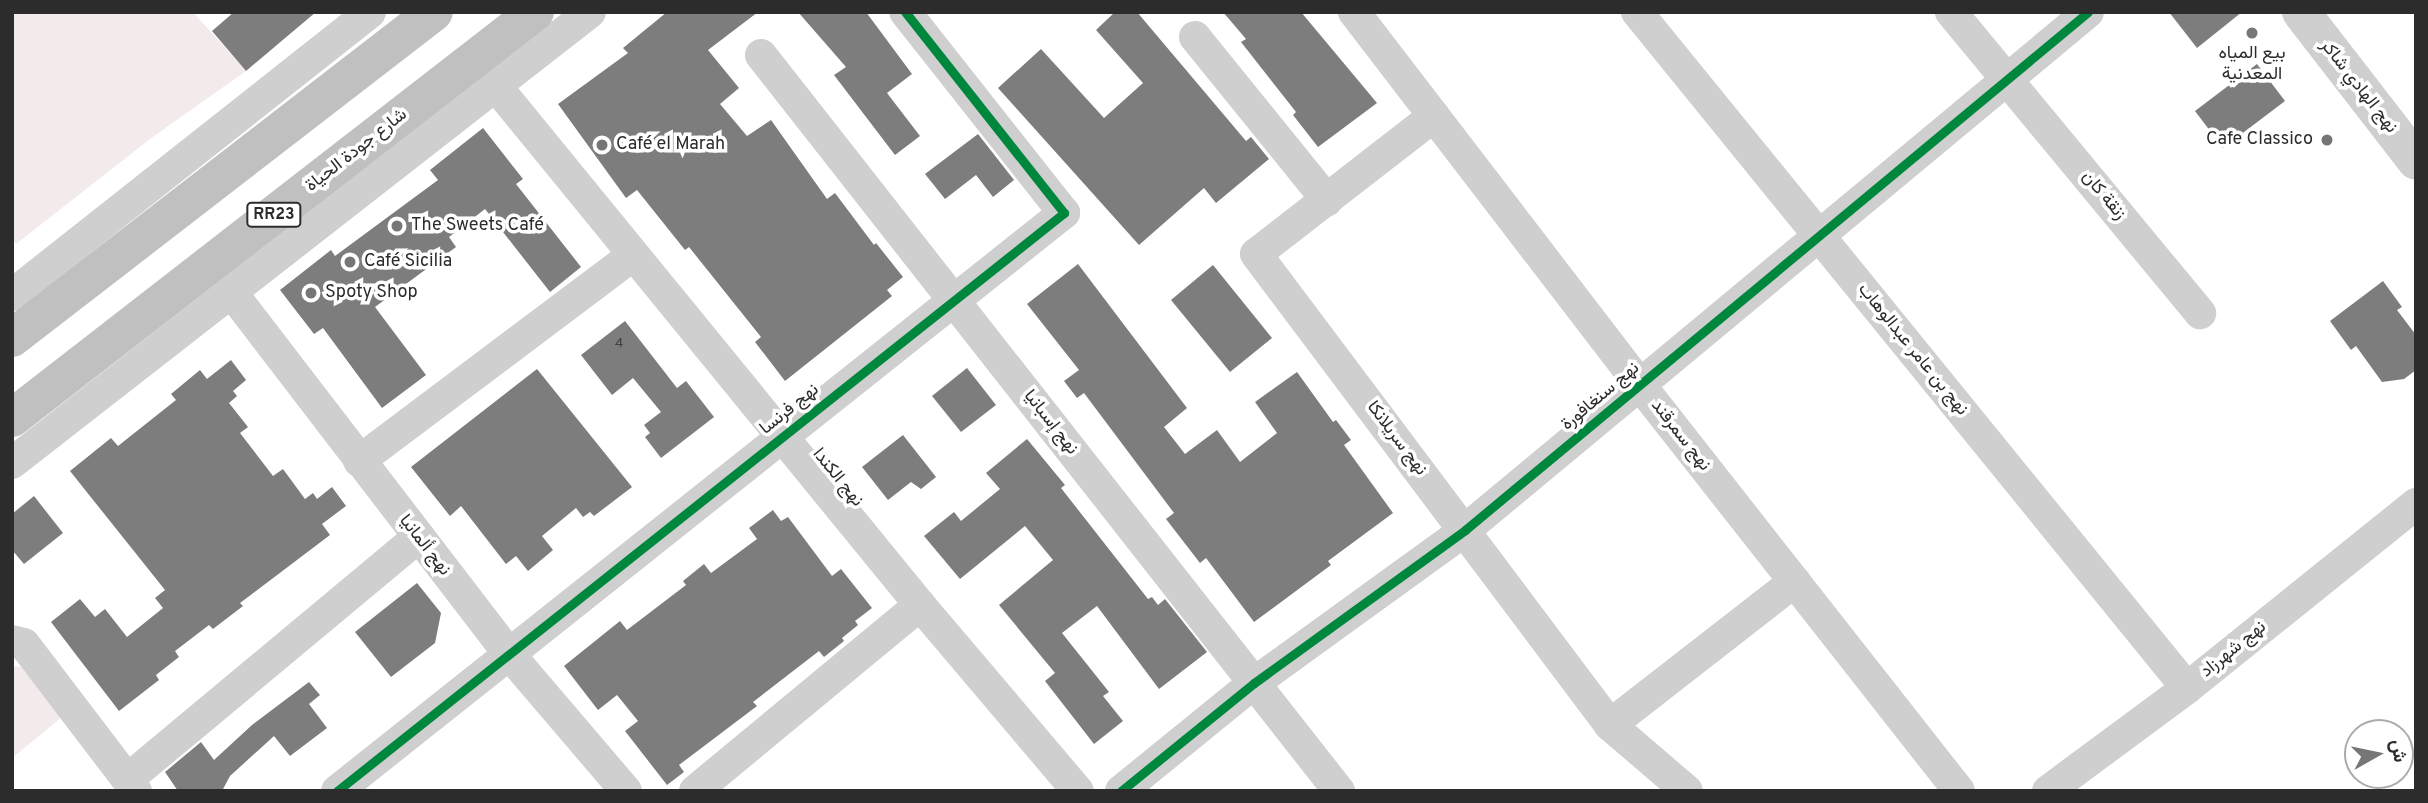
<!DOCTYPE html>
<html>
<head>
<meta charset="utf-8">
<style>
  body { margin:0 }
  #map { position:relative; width:2428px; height:803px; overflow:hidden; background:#fff; font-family:Overpass,Vazirmatn,sans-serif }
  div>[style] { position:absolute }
  .green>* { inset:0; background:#f3eaec }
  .building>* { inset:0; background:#7d7d7d }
  .minor>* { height:32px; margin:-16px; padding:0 16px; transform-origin:16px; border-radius:16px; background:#cfcfcf }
  .tertiary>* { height:38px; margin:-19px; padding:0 19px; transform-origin:19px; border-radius:19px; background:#cfcfcf }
  .trunk>* { height:38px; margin:-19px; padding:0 19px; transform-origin:19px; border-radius:19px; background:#c0c0c0 }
  .cycleway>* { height:9px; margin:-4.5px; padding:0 4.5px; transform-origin:4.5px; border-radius:4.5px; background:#00873e }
  .dots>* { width:19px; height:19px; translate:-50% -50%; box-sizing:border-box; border:4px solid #fff; border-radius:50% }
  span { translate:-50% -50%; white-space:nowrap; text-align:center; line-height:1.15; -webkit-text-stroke:7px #fff; paint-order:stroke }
  .number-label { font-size:14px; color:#404040 }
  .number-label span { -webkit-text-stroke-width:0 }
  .shield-label span { padding:2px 5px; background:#fff; border:2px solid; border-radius:5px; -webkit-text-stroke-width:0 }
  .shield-label { font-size:16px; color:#2c2c2c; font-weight:700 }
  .poi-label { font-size:18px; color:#2c2c2c }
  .right { translate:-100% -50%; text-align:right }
  .left { translate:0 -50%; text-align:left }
  .street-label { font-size:18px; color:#2c2c2c }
  .frame { position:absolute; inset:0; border:14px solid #2c2c2c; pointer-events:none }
  .north { position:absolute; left:2344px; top:719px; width:70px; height:70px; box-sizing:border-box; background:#fff; border:2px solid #ababab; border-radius:50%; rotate:81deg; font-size:19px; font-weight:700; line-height:28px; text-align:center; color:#2c2c2c }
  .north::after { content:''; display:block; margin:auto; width:24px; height:32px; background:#767676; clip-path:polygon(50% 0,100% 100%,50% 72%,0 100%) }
</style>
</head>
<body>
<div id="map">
  <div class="green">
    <div style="clip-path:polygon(12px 12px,193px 12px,246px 71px,150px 139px,16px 244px,12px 240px)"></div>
    <div style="clip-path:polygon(12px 666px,21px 667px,62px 717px,12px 758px)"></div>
  </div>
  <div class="building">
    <div style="clip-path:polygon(234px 12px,316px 12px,246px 71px,212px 31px)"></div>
    <div style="clip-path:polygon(667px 12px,758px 12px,708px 50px,739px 88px,720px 104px,747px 136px,771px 120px,827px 199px,835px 193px,874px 245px,876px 243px,903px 277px,887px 290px,892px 296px,785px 381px,755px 342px,761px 337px,689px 247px,685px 250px,637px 190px,626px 198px,558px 104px,628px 53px,623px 48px)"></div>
    <div style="clip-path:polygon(798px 12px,866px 12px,912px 74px,887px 93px,920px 136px,895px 155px,834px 75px,846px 67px)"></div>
    <div style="clip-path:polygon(1115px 12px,1137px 12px,1246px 141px,1251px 137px,1269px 159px,1216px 203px,1204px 188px,1139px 245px,998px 88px,1041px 49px,1104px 118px,1143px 83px,1096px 30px)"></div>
    <div style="clip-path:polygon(1223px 12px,1301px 12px,1377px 103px,1318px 147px,1293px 115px,1296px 112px,1241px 42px,1246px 39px)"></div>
    <div style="clip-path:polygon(2169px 12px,2242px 12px,2197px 48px)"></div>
    <div style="clip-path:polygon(2257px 64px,2285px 101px,2223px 148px,2195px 111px)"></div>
    <div style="clip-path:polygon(483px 128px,523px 179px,516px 184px,581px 267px,550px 292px,485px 209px,449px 237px,456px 247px,375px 307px,426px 375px,382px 408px,323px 328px,314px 334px,280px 290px,331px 250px,335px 256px,438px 180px,430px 170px)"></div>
    <div style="clip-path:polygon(978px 134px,1014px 180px,993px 197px,976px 175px,945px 199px,925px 174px)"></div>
    <div style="clip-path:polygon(1078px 264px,1187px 408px,1164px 427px,1185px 454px,1217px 430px,1240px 462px,1277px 433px,1255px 402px,1297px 372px,1333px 422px,1336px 420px,1351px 440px,1344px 445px,1393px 513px,1328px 561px,1331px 565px,1254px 622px,1206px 558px,1200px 563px,1166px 519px,1174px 513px,1084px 393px,1077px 398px,1064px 381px,1079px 370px,1027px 304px)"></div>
    <div style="clip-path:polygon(1213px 265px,1272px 338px,1230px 372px,1171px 300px)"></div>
    <div style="clip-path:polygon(2383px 281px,2402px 307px,2397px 310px,2416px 335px,2416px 370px,2404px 379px,2382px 382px,2356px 346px,2351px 350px,2330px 321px)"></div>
    <div style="clip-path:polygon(625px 321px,677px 388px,686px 381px,714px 417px,661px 458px,645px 437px,650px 433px,644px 425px,661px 412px,633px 378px,612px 395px,581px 355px)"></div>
    <div style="clip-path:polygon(231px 360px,246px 380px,233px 391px,237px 396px,229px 403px,248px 427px,240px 433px,273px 476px,283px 469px,305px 499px,313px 493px,317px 499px,332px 487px,346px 506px,322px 524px,330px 535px,240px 603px,243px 606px,213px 629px,209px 625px,175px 651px,179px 657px,156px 675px,159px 680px,119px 711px,51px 622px,80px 599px,95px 617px,105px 609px,127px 637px,163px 608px,155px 598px,165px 590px,70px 471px,111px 438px,118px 446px,176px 400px,171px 394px,200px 370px,207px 379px)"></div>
    <div style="clip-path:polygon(967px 368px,996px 405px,961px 432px,932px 396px)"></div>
    <div style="clip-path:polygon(537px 369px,632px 487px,594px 516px,590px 512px,583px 517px,576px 508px,542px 536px,553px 550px,528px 571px,516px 556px,506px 564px,461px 506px,450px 516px,411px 467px)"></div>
    <div style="clip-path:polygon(903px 435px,936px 477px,921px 489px,911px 482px,888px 500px,862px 467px)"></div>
    <div style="clip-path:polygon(1027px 439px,1065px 485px,1061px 488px,1148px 599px,1152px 597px,1158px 605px,1165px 599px,1207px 652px,1159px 689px,1097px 606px,1062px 633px,1109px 692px,1103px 696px,1123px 721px,1094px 744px,1045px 681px,1055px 673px,999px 605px,1053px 560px,1025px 526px,960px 579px,924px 536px,954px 512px,961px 521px,1000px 489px,986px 473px)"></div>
    <div style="clip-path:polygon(34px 496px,63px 533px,24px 564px,12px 550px,12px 514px)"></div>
    <div style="clip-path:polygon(773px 510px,781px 521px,788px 517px,832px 576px,841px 569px,872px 608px,855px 621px,858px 625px,842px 638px,844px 641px,824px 657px,819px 651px,753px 702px,757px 706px,679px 765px,684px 772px,667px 785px,625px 731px,638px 721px,617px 695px,598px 710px,564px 666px,620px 621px,627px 630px,686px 585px,683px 581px,704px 564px,711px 573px,757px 539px,749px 528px)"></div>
    <div style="clip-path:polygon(417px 583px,441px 613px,435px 643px,391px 677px,355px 632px)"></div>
    <div style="clip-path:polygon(309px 682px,320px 695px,309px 704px,327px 728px,290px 756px,274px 736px,230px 776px,222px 791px,178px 791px,165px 772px,201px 742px,214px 760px,252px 725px)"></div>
  </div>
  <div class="minor">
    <div style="left:1354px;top:12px;width:470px;rotate:52.5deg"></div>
    <div style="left:1640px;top:385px;width:516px;rotate:51.84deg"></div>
    <div style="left:1637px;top:12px;width:871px;rotate:50.87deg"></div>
    <div style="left:1951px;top:12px;width:391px;rotate:50.4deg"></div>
    <div style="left:1195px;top:37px;width:210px;rotate:51deg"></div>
    <div style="left:761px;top:55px;width:936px;rotate:51.86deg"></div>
    <div style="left:495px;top:85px;width:672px;rotate:50.74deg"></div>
    <div style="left:920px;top:605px;width:244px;rotate:49.7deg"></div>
    <div style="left:1434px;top:116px;width:225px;rotate:142.2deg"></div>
    <div style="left:1256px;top:254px;width:589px;rotate:53.07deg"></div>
    <div style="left:1610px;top:725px;width:101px;rotate:40.6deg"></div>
    <div style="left:232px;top:293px;width:455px;rotate:52.5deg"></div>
    <div style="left:509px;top:654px;width:180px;rotate:49.5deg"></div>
    <div style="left:12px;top:295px;width:456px;rotate:-38.3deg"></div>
    <div style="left:359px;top:461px;width:343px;rotate:-36.9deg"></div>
    <div style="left:12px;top:463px;width:733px;rotate:-37.96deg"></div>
    <div style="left:12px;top:641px;width:12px;rotate:14deg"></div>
    <div style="left:24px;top:644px;width:185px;rotate:52.7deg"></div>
    <div style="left:1610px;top:725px;width:234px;rotate:-37.9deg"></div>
    <div style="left:128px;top:779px;width:376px;rotate:-39.8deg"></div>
    <div style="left:337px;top:791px;width:929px;rotate:-38.49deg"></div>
    <div style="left:1064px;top:213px;width:256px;rotate:-128.3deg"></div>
    <div style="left:695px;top:791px;width:292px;rotate:-39.6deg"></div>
    <div style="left:1121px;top:791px;width:171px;rotate:-39.1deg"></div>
    <div style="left:1254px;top:683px;width:261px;rotate:-35.9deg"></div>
    <div style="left:1465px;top:530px;width:810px;rotate:-39.74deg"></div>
    <div style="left:2048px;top:791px;width:173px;rotate:-36.5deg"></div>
    <div style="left:2187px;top:688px;width:294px;rotate:-38.8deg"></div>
  </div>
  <div class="tertiary">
    <div style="left:2301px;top:12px;width:188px;rotate:52.3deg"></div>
  </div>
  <div class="trunk">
    <div style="left:12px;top:338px;width:533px;rotate:-37.69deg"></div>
    <div style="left:12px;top:418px;width:662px;rotate:-37.82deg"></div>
  </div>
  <div class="cycleway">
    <div style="left:337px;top:791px;width:929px;rotate:-38.49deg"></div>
    <div style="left:1064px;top:213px;width:256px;rotate:-128.3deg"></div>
    <div style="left:1121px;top:791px;width:171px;rotate:-39.1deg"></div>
    <div style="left:1254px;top:683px;width:261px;rotate:-35.9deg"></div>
    <div style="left:1465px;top:530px;width:810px;rotate:-39.74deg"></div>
  </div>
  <div class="dots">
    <div style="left:2252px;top:33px;background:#767676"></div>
    <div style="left:2327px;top:140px;background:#767676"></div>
    <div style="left:602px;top:145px;background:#767676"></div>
    <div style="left:397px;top:226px;background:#767676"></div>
    <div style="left:350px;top:262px;background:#767676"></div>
    <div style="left:311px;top:293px;background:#767676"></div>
  </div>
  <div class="number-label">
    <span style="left:619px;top:344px">4</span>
  </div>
  <div class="shield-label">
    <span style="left:274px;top:215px">RR23</span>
  </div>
  <div class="poi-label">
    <span style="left:2252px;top:65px">بيع المياه<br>المعدنية</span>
    <span class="right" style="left:2313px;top:140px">Cafe Classico</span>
    <span class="left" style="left:616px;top:145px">Café el Marah</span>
    <span class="left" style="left:411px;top:226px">The Sweets Café</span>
    <span class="left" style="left:364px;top:262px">Café Sicilia</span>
    <span class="left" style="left:325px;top:293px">Spoty Shop</span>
  </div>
  <div class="street-label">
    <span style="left:2358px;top:87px;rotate:52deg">نهج الهادي شاكر</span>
    <span style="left:357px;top:151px;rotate:-38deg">شارع جودة الحياة</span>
    <span style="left:2103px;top:196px;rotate:50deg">زنقة كان</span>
    <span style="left:1912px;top:350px;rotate:51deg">نهج بن عامر عبدالوهاب</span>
    <span style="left:1601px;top:397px;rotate:-40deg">نهج سنغافورة</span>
    <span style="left:790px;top:410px;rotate:-39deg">نهج فرنسا</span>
    <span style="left:1050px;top:423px;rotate:52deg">نهج إسبانيا</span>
    <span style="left:1680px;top:436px;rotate:52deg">نهج سمرقند</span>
    <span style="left:1396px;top:439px;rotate:53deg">نهج سريلانكا</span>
    <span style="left:837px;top:478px;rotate:51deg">نهج الكندا</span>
    <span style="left:424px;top:546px;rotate:52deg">نهج ألمانيا</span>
    <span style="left:2234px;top:650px;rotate:-39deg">نهج شهرزاد</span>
  </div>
  <div class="frame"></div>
  <div class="north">ش</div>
</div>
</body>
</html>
